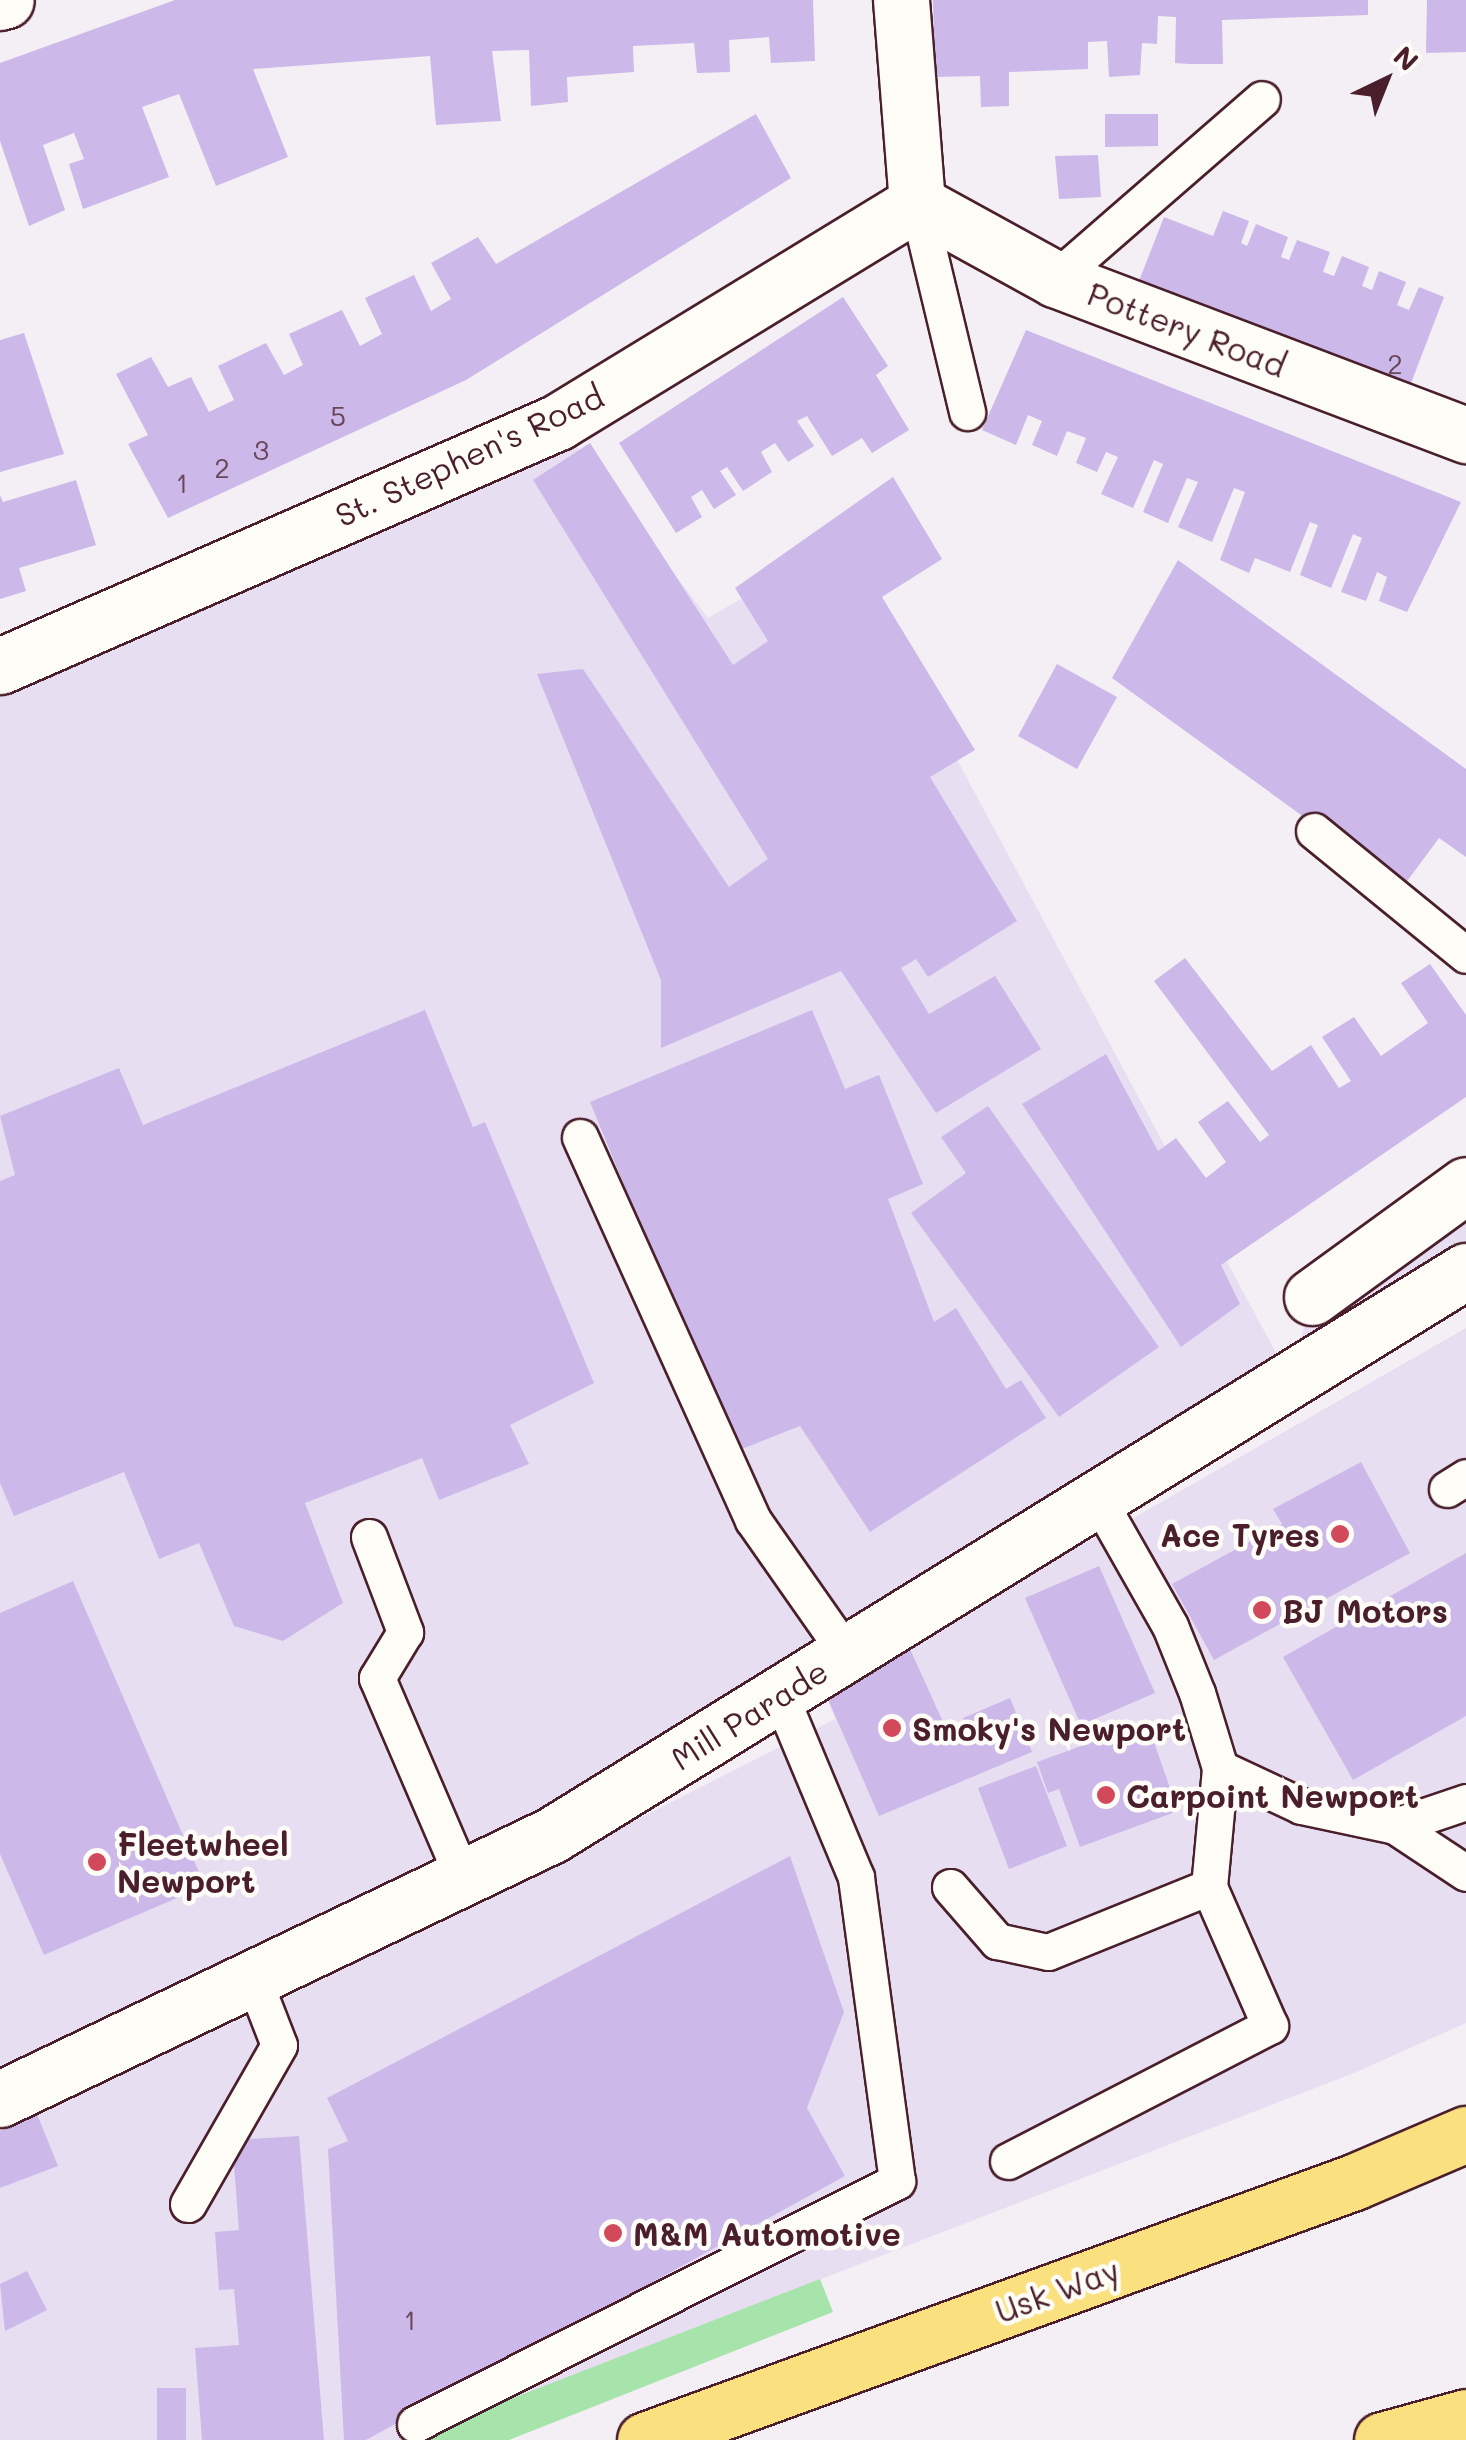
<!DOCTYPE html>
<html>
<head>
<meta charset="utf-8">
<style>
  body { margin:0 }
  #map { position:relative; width:1466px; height:2440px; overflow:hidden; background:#f3eff4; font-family:Mali,sans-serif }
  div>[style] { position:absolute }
  .built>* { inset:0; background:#e7dff1 }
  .green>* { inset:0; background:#a7e4ab }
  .building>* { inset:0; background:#ccb9e9 }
  .roads { filter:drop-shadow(2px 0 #4a1f2b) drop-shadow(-2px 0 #4a1f2b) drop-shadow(0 2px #4a1f2b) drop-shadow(0 -2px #4a1f2b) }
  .service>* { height:35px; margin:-17.5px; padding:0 17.5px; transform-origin:17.5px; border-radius:17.5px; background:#fdfcf7 }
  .minor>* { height:55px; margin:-27.5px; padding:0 27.5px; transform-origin:27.5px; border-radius:27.5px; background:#fdfcf7 }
  .tertiary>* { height:55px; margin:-27.5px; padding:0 27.5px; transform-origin:27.5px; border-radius:27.5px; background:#fdfcf7 }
  .primary>* { height:55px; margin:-27.5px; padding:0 27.5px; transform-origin:27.5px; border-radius:27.5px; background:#fbe080 }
  .dots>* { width:28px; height:28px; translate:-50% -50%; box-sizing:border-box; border:5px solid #fdfcf7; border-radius:50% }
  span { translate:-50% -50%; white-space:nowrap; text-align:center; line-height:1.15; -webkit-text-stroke:9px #fdfcf7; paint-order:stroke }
  .number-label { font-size:28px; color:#6a465a }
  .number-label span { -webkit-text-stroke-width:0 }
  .street-label { font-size:32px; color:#4a1f2b }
  .poi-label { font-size:32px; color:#4a1f2b; font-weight:700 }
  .right { translate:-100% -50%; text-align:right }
  .left { translate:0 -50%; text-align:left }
  .north { position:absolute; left:1336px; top:30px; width:100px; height:100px; -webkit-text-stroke:8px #fdfcf7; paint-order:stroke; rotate:43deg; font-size:28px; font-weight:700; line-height:40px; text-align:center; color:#4a1f2b }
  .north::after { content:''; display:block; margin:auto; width:35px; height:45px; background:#4a1f2b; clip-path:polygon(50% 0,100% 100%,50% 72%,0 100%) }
</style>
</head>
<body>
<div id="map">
  <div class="built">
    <div style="clip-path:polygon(558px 422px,708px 618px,840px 542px,1290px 1379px,1312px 1297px,1466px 1185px,1466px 1271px,1291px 1380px,550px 1818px,0 2078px,0 666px)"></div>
    <div style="clip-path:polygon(1466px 1328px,1466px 2023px,1354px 2073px,405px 2440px,0 2440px,0 2131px,293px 1994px,835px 1719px,826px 1695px,1008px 1579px,1116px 1528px)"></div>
  </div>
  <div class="green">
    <div style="clip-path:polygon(820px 2279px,833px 2312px,509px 2440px,405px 2440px)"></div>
  </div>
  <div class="building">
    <div style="clip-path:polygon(175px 0,813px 0,815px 61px,771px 63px,769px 37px,729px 40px,730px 72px,697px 73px,694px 43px,633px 46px,634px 72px,567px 77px,568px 102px,531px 106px,529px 50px,492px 51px,501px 121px,436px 125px,430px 56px,253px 69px,288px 157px,216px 186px,179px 94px,142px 107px,169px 177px,83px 209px,69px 164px,84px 159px,74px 133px,43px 145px,65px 210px,29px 226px,0 141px,0 63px)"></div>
    <div style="clip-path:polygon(933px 0,1368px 0,1368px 15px,1222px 20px,1223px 64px,1189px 64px,1175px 63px,1176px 17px,1158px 16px,1157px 44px,1142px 43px,1140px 75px,1109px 77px,1107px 41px,1088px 42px,1088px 69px,1009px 72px,1009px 106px,981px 107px,980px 76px,935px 77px)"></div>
    <div style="clip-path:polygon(1427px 0,1466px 0,1466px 52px,1426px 53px)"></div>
    <div style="clip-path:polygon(756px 114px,791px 178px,466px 380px,168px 518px,128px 444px,148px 435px,116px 374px,151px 357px,168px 387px,191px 377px,209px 412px,234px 400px,218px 366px,266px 343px,284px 375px,303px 365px,289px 334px,342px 310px,360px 346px,382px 334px,365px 298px,414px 275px,431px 311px,451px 299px,431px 263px,478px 237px,496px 264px)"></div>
    <div style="clip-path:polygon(1105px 114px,1158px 114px,1158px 146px,1105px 147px)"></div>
    <div style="clip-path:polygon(1098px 155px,1101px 197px,1059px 199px,1055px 156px)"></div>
    <div style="clip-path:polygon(1223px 211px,1249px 221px,1241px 243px,1247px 246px,1256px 224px,1288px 237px,1281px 257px,1289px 260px,1297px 240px,1330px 252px,1323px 272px,1334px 276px,1342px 256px,1369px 267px,1362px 286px,1372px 290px,1379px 271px,1406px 282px,1397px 305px,1409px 310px,1419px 287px,1444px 297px,1408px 391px,1137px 286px,1164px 217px,1213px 236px)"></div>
    <div style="clip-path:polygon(843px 297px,888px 366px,876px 375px,909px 430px,872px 453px,862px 438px,832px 456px,807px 416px,797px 421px,814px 446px,788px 462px,775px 443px,761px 452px,772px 472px,743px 491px,727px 467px,720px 471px,736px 495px,714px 509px,702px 490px,691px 497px,702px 517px,676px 533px,619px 443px)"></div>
    <div style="clip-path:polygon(1026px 330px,1461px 502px,1407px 612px,1379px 601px,1387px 577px,1377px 572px,1366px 601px,1341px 592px,1362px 538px,1353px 534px,1331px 588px,1300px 575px,1318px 525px,1310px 522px,1290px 572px,1255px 558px,1249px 573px,1220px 560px,1245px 492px,1234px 488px,1212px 542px,1178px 527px,1198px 482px,1187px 478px,1168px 523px,1143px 512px,1163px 464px,1154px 460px,1133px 508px,1101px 494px,1118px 457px,1106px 452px,1097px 472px,1076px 463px,1086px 438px,1067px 431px,1057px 456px,1032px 445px,1042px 421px,1028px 415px,1016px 445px,982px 430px)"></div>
    <div style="clip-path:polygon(24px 333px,64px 454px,0 472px,0 340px)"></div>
    <div style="clip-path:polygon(590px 443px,733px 665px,768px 641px,735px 588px,893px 477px,942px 559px,882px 597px,975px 750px,930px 777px,1017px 921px,928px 977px,916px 959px,901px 968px,929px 1014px,995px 976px,1041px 1049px,936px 1113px,841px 971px,661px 1048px,661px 980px,537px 674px,583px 669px,729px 887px,768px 859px,533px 480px)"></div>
    <div style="clip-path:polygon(76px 480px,96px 545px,19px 568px,26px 591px,0 599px,0 495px,3px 502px)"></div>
    <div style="clip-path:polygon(1178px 560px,1466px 769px,1466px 857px,1439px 838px,1402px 888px,1112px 678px)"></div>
    <div style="clip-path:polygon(1057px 664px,1117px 697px,1077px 769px,1018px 736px)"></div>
    <div style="clip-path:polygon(1185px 958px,1272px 1071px,1311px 1045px,1339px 1088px,1351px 1081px,1322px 1037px,1354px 1017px,1381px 1056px,1428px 1023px,1401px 983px,1430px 964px,1466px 1015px,1466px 1097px,1221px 1265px,1240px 1304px,1181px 1347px,1022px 1104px,1106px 1054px,1158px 1151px,1176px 1138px,1206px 1178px,1226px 1162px,1198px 1122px,1228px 1101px,1260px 1142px,1269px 1135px,1154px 981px)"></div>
    <div style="clip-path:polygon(425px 1010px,473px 1127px,485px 1122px,594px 1383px,510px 1425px,529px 1464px,439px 1500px,422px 1458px,305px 1503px,343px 1603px,283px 1641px,234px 1626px,199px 1543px,159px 1559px,124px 1472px,14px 1516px,0 1483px,0 1181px,15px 1175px,0 1116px,119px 1068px,143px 1125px)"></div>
    <div style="clip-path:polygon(812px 1010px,845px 1089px,879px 1075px,923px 1184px,888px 1199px,934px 1322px,956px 1308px,1006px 1389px,1021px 1380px,1046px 1418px,870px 1532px,800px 1426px,734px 1452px,590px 1102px)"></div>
    <div style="clip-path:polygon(988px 1106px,1159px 1347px,1059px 1417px,911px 1213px,966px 1173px,941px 1137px)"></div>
    <div style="clip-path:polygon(1361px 1462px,1410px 1553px,1214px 1660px,1172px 1584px,1282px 1524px,1273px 1509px)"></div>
    <div style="clip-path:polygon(1466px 1553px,1466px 1716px,1353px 1780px,1283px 1657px)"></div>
    <div style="clip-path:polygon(1099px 1566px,1155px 1693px,1081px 1725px,1025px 1598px)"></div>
    <div style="clip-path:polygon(73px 1581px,205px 1886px,44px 1955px,0 1854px,0 1613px)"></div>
    <div style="clip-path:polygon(905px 1638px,949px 1735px,967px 1727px,963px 1718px,1010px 1698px,1032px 1752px,879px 1816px,826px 1695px)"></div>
    <div style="clip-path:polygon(1147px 1722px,1178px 1811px,1080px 1847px,1059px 1789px,1048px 1793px,1037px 1762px)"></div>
    <div style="clip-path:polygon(1036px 1766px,1067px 1846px,1009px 1869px,978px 1788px)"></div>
    <div style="clip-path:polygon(790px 1856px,844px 2012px,807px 2108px,845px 2176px,366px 2440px,344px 2440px,328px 2149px,348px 2141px,327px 2098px)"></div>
    <div style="clip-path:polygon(37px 2114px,58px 2166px,0 2188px,0 2131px)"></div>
    <div style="clip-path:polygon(299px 2136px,324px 2440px,202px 2440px,195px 2348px,239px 2345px,234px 2289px,219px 2290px,215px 2232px,239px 2230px,232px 2140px)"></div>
    <div style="clip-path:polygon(27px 2271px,47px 2310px,5px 2331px,0 2284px)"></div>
    <div style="clip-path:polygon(157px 2388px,186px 2388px,186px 2440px,157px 2440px)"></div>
  </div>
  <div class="roads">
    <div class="service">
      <div style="left:917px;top:203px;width:215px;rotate:76.5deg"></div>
      <div style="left:1055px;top:279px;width:274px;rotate:-41deg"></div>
      <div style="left:1314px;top:831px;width:196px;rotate:39.2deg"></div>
      <div style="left:580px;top:1137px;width:420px;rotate:65.7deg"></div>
      <div style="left:753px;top:1520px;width:164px;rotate:55deg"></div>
      <div style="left:1447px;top:1489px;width:22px;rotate:-32deg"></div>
      <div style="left:369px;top:1537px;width:102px;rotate:69.2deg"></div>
      <div style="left:405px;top:1632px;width:54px;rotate:121.3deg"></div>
      <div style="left:377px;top:1678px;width:218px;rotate:66.7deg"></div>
      <div style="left:1220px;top:1768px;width:89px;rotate:25.1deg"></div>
      <div style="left:1301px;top:1806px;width:96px;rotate:12deg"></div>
      <div style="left:1395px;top:1826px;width:75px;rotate:-18.7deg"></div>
      <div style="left:1395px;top:1826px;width:85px;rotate:33.5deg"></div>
      <div style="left:950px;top:1887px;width:72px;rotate:49deg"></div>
      <div style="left:997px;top:1941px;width:52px;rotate:12.2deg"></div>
      <div style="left:1048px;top:1952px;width:174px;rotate:-22deg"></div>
      <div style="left:1008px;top:2161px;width:295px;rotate:-27.3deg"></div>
      <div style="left:1270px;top:2026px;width:152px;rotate:-113.7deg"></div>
      <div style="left:1209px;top:1887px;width:120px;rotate:-84.7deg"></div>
      <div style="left:1220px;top:1768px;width:78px;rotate:-107deg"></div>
      <div style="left:1197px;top:1693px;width:72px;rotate:-111.9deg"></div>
      <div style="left:1170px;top:1626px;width:146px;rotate:-119.6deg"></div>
      <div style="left:188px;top:2204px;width:183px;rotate:-60.2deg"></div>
      <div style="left:279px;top:2045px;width:72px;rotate:-111.2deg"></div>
      <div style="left:415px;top:2424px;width:540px;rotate:-26.75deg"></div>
      <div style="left:897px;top:2181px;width:307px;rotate:-97.7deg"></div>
      <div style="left:856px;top:1877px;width:197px;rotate:-112.7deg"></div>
    </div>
    <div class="minor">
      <div style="left:901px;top:0;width:204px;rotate:85.5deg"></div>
      <div style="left:917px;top:203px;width:158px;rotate:28.8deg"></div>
      <div style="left:1055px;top:279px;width:440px;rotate:20.8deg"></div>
      <div style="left:0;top:666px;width:609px;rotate:-23.62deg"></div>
      <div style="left:558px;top:422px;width:421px;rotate:-31.4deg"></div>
      <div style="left:1312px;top:1297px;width:190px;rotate:-36deg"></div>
      <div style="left:0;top:2099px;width:612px;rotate:-25.56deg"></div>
      <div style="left:552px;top:1835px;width:1074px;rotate:-31.68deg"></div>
    </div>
    <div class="tertiary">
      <div style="left:0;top:2px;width:6px;rotate:-18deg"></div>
    </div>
    <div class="primary">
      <div style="left:645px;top:2440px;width:754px;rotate:-20deg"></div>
      <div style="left:1354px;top:2182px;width:122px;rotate:-23.2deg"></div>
      <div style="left:1382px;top:2440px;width:87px;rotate:-15.3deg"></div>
    </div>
  </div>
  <div class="dots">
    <div style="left:1340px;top:1534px;background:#d1495b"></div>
    <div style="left:1262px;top:1610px;background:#d1495b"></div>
    <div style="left:892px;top:1728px;background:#d1495b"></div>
    <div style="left:1106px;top:1795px;background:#d1495b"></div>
    <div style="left:97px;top:1862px;background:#d1495b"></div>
    <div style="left:613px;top:2233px;background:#d1495b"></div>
  </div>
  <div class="number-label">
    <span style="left:1395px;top:363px">2</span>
    <span style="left:338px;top:415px">5</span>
    <span style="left:261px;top:449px">3</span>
    <span style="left:222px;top:467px">2</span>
    <span style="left:182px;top:482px">1</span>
    <span style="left:410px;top:2319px">1</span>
  </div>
  <div class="street-label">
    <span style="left:1187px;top:329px;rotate:21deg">Pottery Road</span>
    <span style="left:469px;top:455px;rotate:-25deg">St. Stephen's Road</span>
    <span style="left:749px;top:1714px;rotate:-32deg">Mill Parade</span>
    <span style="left:1057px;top:2290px;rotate:-20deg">Usk Way</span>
  </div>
  <div class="poi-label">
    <span class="right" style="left:1320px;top:1534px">Ace Tyres</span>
    <span class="left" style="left:1282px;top:1610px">BJ Motors</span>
    <span class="left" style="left:912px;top:1728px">Smoky's Newport</span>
    <span class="left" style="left:1126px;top:1795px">Carpoint Newport</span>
    <span class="left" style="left:117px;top:1862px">Fleetwheel<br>Newport</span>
    <span class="left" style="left:633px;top:2233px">M&amp;M Automotive</span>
  </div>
  <div class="north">N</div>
</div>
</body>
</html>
